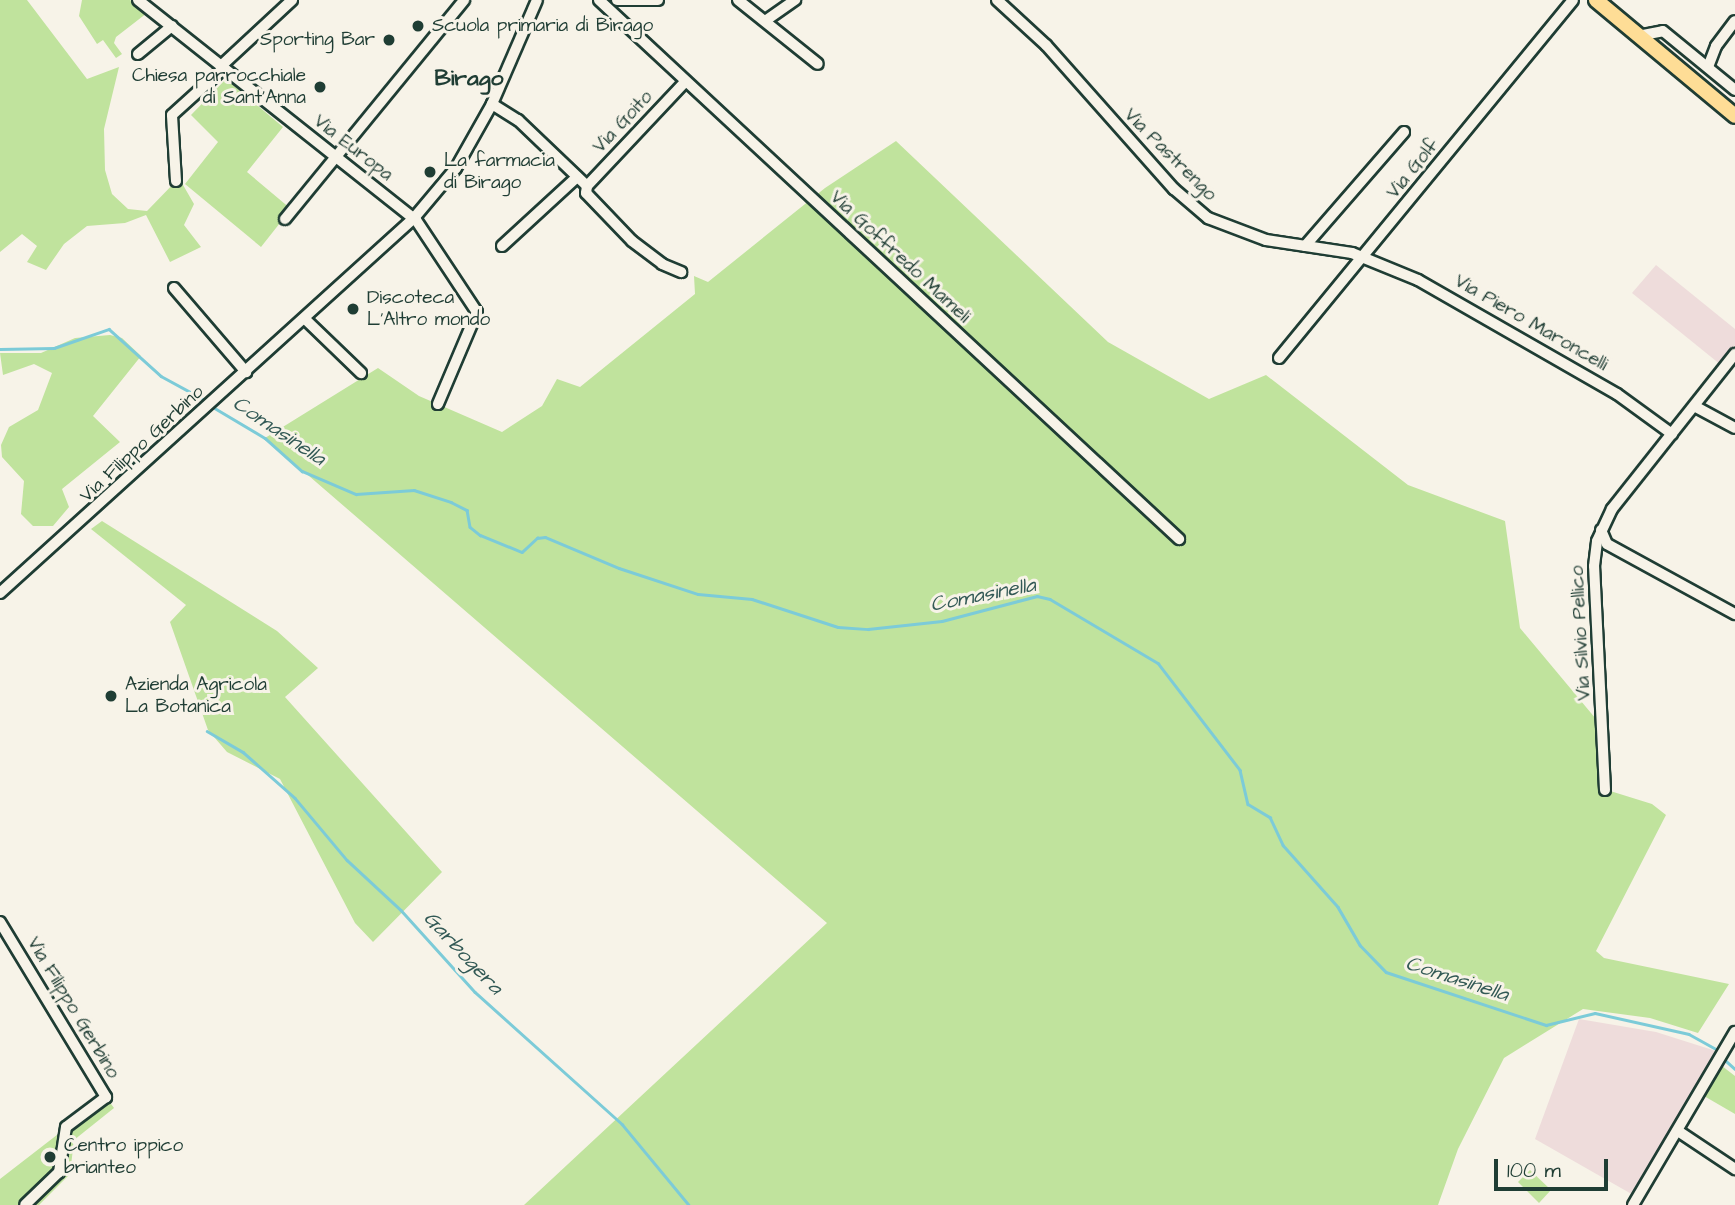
<!DOCTYPE html>
<html>
<head>
<meta charset="utf-8">
<style>
  body { margin:0 }
  #map { position:relative; width:1735px; height:1205px; overflow:hidden; background:#f7f3e8; font-family:"Architects Daughter",sans-serif }
  div>[style] { position:absolute }
  .built>* { inset:0; background:#eedcdb }
  .green>* { inset:0; background:#c0e39d }
  .stream>* { height:2.5px; margin:-1.25px; padding:0 1.25px; transform-origin:1.25px; border-radius:1.25px; background:#7ccbd8 }
  .roads { filter:drop-shadow(2px 0 #1f3d34) drop-shadow(-2px 0 #1f3d34) drop-shadow(0 2px #1f3d34) drop-shadow(0 -2px #1f3d34) }
  .minor>* { height:10px; margin:-5px; padding:0 5px; transform-origin:5px; border-radius:5px; background:#f7f3e8 }
  .major>* { height:14px; margin:-7px; padding:0 7px; transform-origin:7px; border-radius:7px; background:#fedd96 }
  .dots>* { width:19px; height:19px; translate:-50% -50%; box-sizing:border-box; border:4px solid #f7f3e8; border-radius:50% }
  span { translate:-50% -50%; white-space:nowrap; text-align:center; line-height:1.15; -webkit-text-stroke:6px #f7f3e8; paint-order:stroke }
  .poi-label { font-size:19px; color:#1f3d34 }
  .left { translate:0 -50%; text-align:left }
  .right { translate:-100% -50%; text-align:right }
  .street-label { font-size:19px; color:#1f3d34 }
  .water-label { font-size:21px; color:#325955; font-style:italic }
  .quarter-label { font-size:23px; color:#1f3d34; font-weight:700 }
  .scale { position:absolute; left:1494px; top:1159px; width:114px; height:32px; box-sizing:border-box; border:4px solid #1f3d34; border-top:0; padding-left:9px; font-size:21px; line-height:24px; white-space:nowrap; color:#1f3d34; -webkit-text-stroke:5px #f7f3e8; paint-order:stroke }
</style>
</head>
<body>
<div id="map">
  <div class="built">
    <div style="clip-path:polygon(1656px 265px,1735px 329px,1735px 345px,1721px 365px,1632px 293px)"></div>
    <div style="clip-path:polygon(1579px 1019px,1656px 1032px,1716px 1051px,1635px 1196px,1535px 1139px)"></div>
  </div>
  <div class="green">
    <div style="clip-path:polygon(0 0,27px 0,87px 79px,119px 67px,104px 129px,105px 170px,112px 194px,128px 209px,147px 211px,179px 178px,194px 204px,184px 225px,201px 247px,170px 262px,146px 215px,125px 223px,87px 226px,64px 244px,46px 270px,27px 262px,37px 246px,22px 234px,0 252px)"></div>
    <div style="clip-path:polygon(82px 0,130px 0,147px 13px,116px 37px,114px 43px,122px 54px,116px 58px,103px 40px,97px 44px,79px 16px)"></div>
    <div style="clip-path:polygon(226px 79px,283px 127px,247px 172px,291px 209px,261px 247px,185px 184px,218px 142px,191px 115px)"></div>
    <div style="clip-path:polygon(896px 141px,1108px 342px,1209px 399px,1266px 375px,1408px 485px,1505px 521px,1520px 628px,1601px 725px,1607px 790px,1652px 804px,1666px 815px,1596px 951px,1604px 958px,1729px 984px,1698px 1033px,1650px 1018px,1583px 1009px,1504px 1058px,1458px 1149px,1438px 1205px,524px 1205px,827px 923px,265px 438px,378px 368px,419px 396px,502px 432px,542px 406px,557px 379px,580px 387px,695px 294px,694px 276px,708px 282px,825px 188px)"></div>
    <div style="clip-path:polygon(110px 335px,122px 338px,141px 356px,93px 416px,120px 442px,62px 489px,69px 507px,53px 526px,33px 526px,21px 514px,24px 481px,2px 457px,1px 445px,9px 427px,38px 410px,52px 373px,34px 364px,3px 375px,0 353px,41px 353px,75px 338px)"></div>
    <div style="clip-path:polygon(102px 521px,277px 631px,318px 668px,285px 697px,442px 872px,373px 942px,355px 923px,280px 779px,227px 752px,208px 730px,170px 622px,186px 605px,91px 529px)"></div>
    <div style="clip-path:polygon(1722px 1066px,1735px 1076px,1735px 1114px,1704px 1096px)"></div>
    <div style="clip-path:polygon(106px 1097px,114px 1108px,74px 1140px,70px 1174px,39px 1205px,0 1205px,0 1179px)"></div>
    <div style="clip-path:polygon(1530px 1170px,1551px 1190px,1539px 1203px,1518px 1182px)"></div>
  </div>
  <div class="stream">
    <div style="left:0;top:349px;width:54px;rotate:-1.1deg"></div>
    <div style="left:54px;top:348px;width:58px;rotate:-19.1deg"></div>
    <div style="left:109px;top:329px;width:70px;rotate:42.1deg"></div>
    <div style="left:161px;top:376px;width:50px;rotate:28.6deg"></div>
    <div style="left:213px;top:407px;width:61px;rotate:30.8deg"></div>
    <div style="left:265px;top:438px;width:50px;rotate:41.7deg"></div>
    <div style="left:302px;top:471px;width:59px;rotate:23.1deg"></div>
    <div style="left:356px;top:494px;width:58px;rotate:-3.9deg"></div>
    <div style="left:414px;top:490px;width:39px;rotate:18deg"></div>
    <div style="left:451px;top:502px;width:18px;rotate:27deg"></div>
    <div style="left:467px;top:510px;width:17px;rotate:80deg"></div>
    <div style="left:470px;top:527px;width:13px;rotate:39deg"></div>
    <div style="left:480px;top:535px;width:45px;rotate:22deg"></div>
    <div style="left:522px;top:552px;width:21px;rotate:-43deg"></div>
    <div style="left:537px;top:538px;width:8px;rotate:-7deg"></div>
    <div style="left:545px;top:537px;width:80px;rotate:22.7deg"></div>
    <div style="left:619px;top:568px;width:83px;rotate:18.2deg"></div>
    <div style="left:698px;top:594px;width:54px;rotate:5.3deg"></div>
    <div style="left:752px;top:599px;width:90px;rotate:18deg"></div>
    <div style="left:838px;top:627px;width:30px;rotate:4deg"></div>
    <div style="left:868px;top:629px;width:74px;rotate:-6.2deg"></div>
    <div style="left:942px;top:621px;width:98px;rotate:-14.7deg"></div>
    <div style="left:1037px;top:596px;width:13px;rotate:13deg"></div>
    <div style="left:1050px;top:599px;width:126px;rotate:30.7deg"></div>
    <div style="left:1158px;top:663px;width:135px;rotate:52.5deg"></div>
    <div style="left:1240px;top:770px;width:35px;rotate:77deg"></div>
    <div style="left:1248px;top:804px;width:26px;rotate:31deg"></div>
    <div style="left:1270px;top:817px;width:31px;rotate:65deg"></div>
    <div style="left:1283px;top:845px;width:83px;rotate:48.4deg"></div>
    <div style="left:1338px;top:907px;width:44px;rotate:59.9deg"></div>
    <div style="left:1360px;top:945px;width:37px;rotate:46deg"></div>
    <div style="left:1386px;top:972px;width:169px;rotate:18.3deg"></div>
    <div style="left:1546px;top:1025px;width:50px;rotate:-13.8deg"></div>
    <div style="left:1595px;top:1013px;width:96px;rotate:12.6deg"></div>
    <div style="left:1689px;top:1034px;width:33px;rotate:29deg"></div>
    <div style="left:207px;top:731px;width:42px;rotate:30.3deg"></div>
    <div style="left:243px;top:752px;width:69px;rotate:41.5deg"></div>
    <div style="left:295px;top:798px;width:81px;rotate:50deg"></div>
    <div style="left:347px;top:860px;width:74px;rotate:42.8deg"></div>
    <div style="left:401px;top:910px;width:110px;rotate:47.9deg"></div>
    <div style="left:475px;top:992px;width:198px;rotate:41.9deg"></div>
    <div style="left:622px;top:1124px;width:105px;rotate:50.4deg"></div>
    <div style="left:1725px;top:1060px;width:13px;rotate:42deg"></div>
  </div>
  <div class="roads">
    <div class="minor">
      <div style="left:138px;top:0;width:355px;rotate:38.4deg"></div>
      <div style="left:416px;top:220px;width:110px;rotate:56.5deg"></div>
      <div style="left:477px;top:312px;width:100px;rotate:113deg"></div>
      <div style="left:599px;top:0;width:792px;rotate:42.9deg"></div>
      <div style="left:617px;top:0;width:41px"></div>
      <div style="left:738px;top:0;width:102px;rotate:38.7deg"></div>
      <div style="left:997px;top:0;width:67px;rotate:42.6deg"></div>
      <div style="left:1046px;top:45px;width:193px;rotate:48.4deg"></div>
      <div style="left:1174px;top:189px;width:45px;rotate:40.5deg"></div>
      <div style="left:1208px;top:218px;width:62px;rotate:20.8deg"></div>
      <div style="left:1266px;top:240px;width:87px;rotate:8.6deg"></div>
      <div style="left:1352px;top:253px;width:71px;rotate:22.2deg"></div>
      <div style="left:1418px;top:280px;width:229px;rotate:29.8deg"></div>
      <div style="left:1617px;top:394px;width:68px;rotate:36deg"></div>
      <div style="left:765px;top:21px;width:37px;rotate:-35deg"></div>
      <div style="left:1638px;top:36px;width:25px;rotate:-11deg"></div>
      <div style="left:1663px;top:31px;width:93px;rotate:39.3deg"></div>
      <div style="left:138px;top:54px;width:44px;rotate:-39.5deg"></div>
      <div style="left:221px;top:66px;width:97px;rotate:-42.9deg"></div>
      <div style="left:1708px;top:67px;width:22px;rotate:-69deg"></div>
      <div style="left:1716px;top:46px;width:31px;rotate:-53deg"></div>
      <div style="left:492px;top:104px;width:31px;rotate:32deg"></div>
      <div style="left:518px;top:120px;width:95px;rotate:43.7deg"></div>
      <div style="left:176px;top:181px;width:66px;rotate:-93.5deg"></div>
      <div style="left:172px;top:115px;width:70px;rotate:-42.1deg"></div>
      <div style="left:587px;top:186px;width:143px;rotate:-46.7deg"></div>
      <div style="left:587px;top:186px;width:7px;rotate:98deg"></div>
      <div style="left:586px;top:193px;width:66px;rotate:46.2deg"></div>
      <div style="left:632px;top:241px;width:38px;rotate:37deg"></div>
      <div style="left:662px;top:264px;width:21px;rotate:23deg"></div>
      <div style="left:285px;top:219px;width:283px;rotate:-50.7deg"></div>
      <div style="left:502px;top:246px;width:102px;rotate:-42.6deg"></div>
      <div style="left:1305px;top:246px;width:151px;rotate:-49deg"></div>
      <div style="left:174px;top:288px;width:111px;rotate:49.4deg"></div>
      <div style="left:305px;top:319px;width:78px;rotate:44deg"></div>
      <div style="left:1279px;top:358px;width:463px;rotate:-50.6deg"></div>
      <div style="left:1696px;top:407px;width:44px;rotate:28.3deg"></div>
      <div style="left:1601px;top:530px;width:15px;rotate:67deg"></div>
      <div style="left:1607px;top:544px;width:146px;rotate:28.7deg"></div>
      <div style="left:0;top:593px;width:559px;rotate:-42.17deg"></div>
      <div style="left:414px;top:218px;width:65px;rotate:-50deg"></div>
      <div style="left:456px;top:168px;width:73px;rotate:-60.6deg"></div>
      <div style="left:492px;top:104px;width:113px;rotate:-66.6deg"></div>
      <div style="left:1605px;top:790px;width:224px;rotate:-92.8deg"></div>
      <div style="left:1594px;top:566px;width:25px;rotate:-83deg"></div>
      <div style="left:1597px;top:541px;width:35px;rotate:-65deg"></div>
      <div style="left:1612px;top:509px;width:198px;rotate:-51.6deg"></div>
      <div style="left:0;top:922px;width:205px;rotate:58.8deg"></div>
      <div style="left:106px;top:1097px;width:50px;rotate:143.1deg"></div>
      <div style="left:66px;top:1127px;width:46px;rotate:98.8deg"></div>
      <div style="left:59px;top:1172px;width:47px;rotate:135.9deg"></div>
      <div style="left:1678px;top:1131px;width:69px;rotate:33.7deg"></div>
      <div style="left:1633px;top:1205px;width:201px;rotate:-59.5deg"></div>
    </div>
    <div class="major">
      <div style="left:1596px;top:0;width:181px;rotate:39.8deg"></div>
    </div>
  </div>
  <div class="dots">
    <div style="left:418px;top:26px;background:#1f3d34"></div>
    <div style="left:389px;top:40px;background:#1f3d34"></div>
    <div style="left:320px;top:87px;background:#1f3d34"></div>
    <div style="left:430px;top:172px;background:#1f3d34"></div>
    <div style="left:353px;top:309px;background:#1f3d34"></div>
    <div style="left:111px;top:696px;background:#1f3d34"></div>
    <div style="left:50px;top:1157px;background:#1f3d34"></div>
  </div>
  <div class="poi-label">
    <span class="left" style="left:432px;top:26px">Scuola primaria di Birago</span>
    <span class="right" style="left:375px;top:40px">Sporting Bar</span>
    <span class="right" style="left:306px;top:87px">Chiesa parrocchiale<br>di Sant'Anna</span>
    <span class="left" style="left:444px;top:172px">La farmacia<br>di Birago</span>
    <span class="left" style="left:367px;top:309px">Discoteca<br>L'Altro mondo</span>
    <span class="left" style="left:125px;top:696px">Azienda Agricola<br>La Botanica</span>
    <span class="left" style="left:64px;top:1157px">Centro ippico<br>brianteo</span>
  </div>
  <div class="street-label">
    <span style="left:623px;top:122px;rotate:-47deg">Via Goito</span>
    <span style="left:353px;top:148px;rotate:38deg">Via Europa</span>
    <span style="left:1170px;top:155px;rotate:45deg">Via Pastrengo</span>
    <span style="left:1413px;top:169px;rotate:-51deg">Via Golf</span>
    <span style="left:900px;top:257px;rotate:43deg">Via Goffredo Mameli</span>
    <span style="left:1531px;top:323px;rotate:30deg">Via Piero Maroncelli</span>
    <span style="left:142px;top:444px;rotate:-43deg">Via Filippo Gerbino</span>
    <span style="left:1581px;top:633px;rotate:-93deg">Via Silvio Pellico</span>
    <span style="left:73px;top:1008px;rotate:59deg">Via Filippo Gerbino</span>
  </div>
  <div class="water-label">
    <span style="left:279px;top:431px;rotate:34deg">Comasinella</span>
    <span style="left:983px;top:595px;rotate:-11deg">Comasinella</span>
    <span style="left:463px;top:953px;rotate:47deg">Garbogera</span>
    <span style="left:1457px;top:979px;rotate:18deg">Comasinella</span>
  </div>
  <div class="quarter-label">
    <span style="left:469px;top:78px">Birago</span>
  </div>
  <div class="scale">100 m</div>
</div>
</body>
</html>
